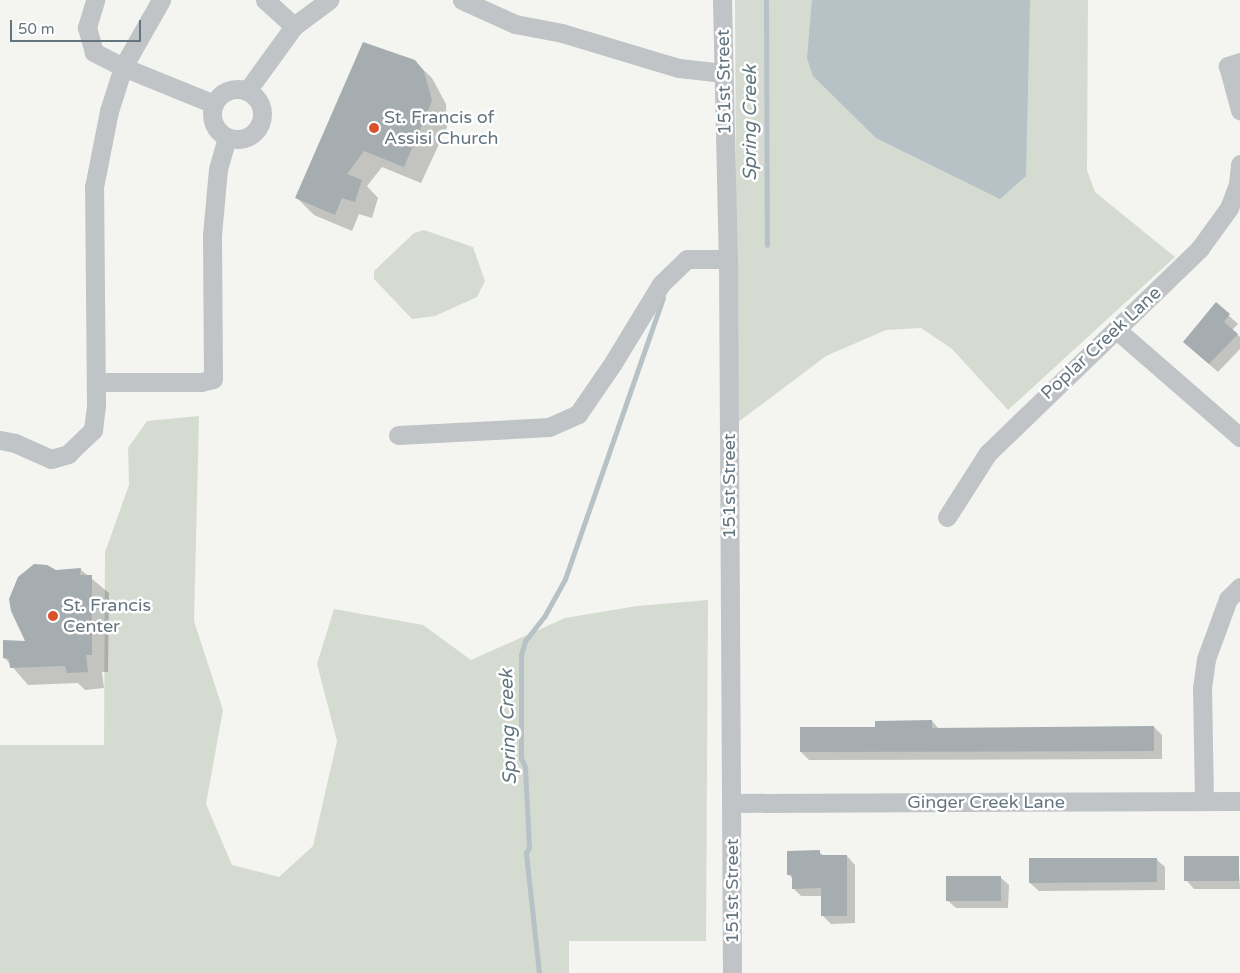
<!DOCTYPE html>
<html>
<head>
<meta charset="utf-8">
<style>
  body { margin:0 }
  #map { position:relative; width:1240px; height:973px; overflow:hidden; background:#f4f4f1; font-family:"Varela Round",sans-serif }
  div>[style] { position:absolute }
  .green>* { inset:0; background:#d6dbd2 }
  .water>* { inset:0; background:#b6c2c6 }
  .shadow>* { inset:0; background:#0003 }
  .stream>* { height:5px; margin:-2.5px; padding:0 2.5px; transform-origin:2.5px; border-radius:2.5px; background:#b6c2c6 }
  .building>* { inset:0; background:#a5adb1 }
  .minor>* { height:19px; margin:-9.5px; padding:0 9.5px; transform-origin:9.5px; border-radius:9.5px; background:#c0c4c7 }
  .minor>.ring { margin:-9.5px; padding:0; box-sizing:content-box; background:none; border:19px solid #c0c4c7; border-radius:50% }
  .dots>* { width:14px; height:14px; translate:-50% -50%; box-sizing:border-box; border:2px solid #fff; border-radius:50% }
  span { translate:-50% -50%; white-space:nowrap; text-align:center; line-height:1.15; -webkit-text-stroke:5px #fff; paint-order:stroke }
  .street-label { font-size:18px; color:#657580 }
  .poi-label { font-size:18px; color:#657580 }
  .left { translate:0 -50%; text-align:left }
  .water-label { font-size:19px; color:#60777e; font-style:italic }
  .scale { position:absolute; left:10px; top:20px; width:131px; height:22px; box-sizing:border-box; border:2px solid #657580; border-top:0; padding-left:6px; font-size:15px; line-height:18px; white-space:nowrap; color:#657580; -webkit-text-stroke:4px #fff; paint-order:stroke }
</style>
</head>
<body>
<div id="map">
  <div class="green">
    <div style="clip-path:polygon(735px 0,1088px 0,1087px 170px,1095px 192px,1175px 257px,1008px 410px,952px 349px,921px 328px,886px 330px,826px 356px,737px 423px)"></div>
    <div style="clip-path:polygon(424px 230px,473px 247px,485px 281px,477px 297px,435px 316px,412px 319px,374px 279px,374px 271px,414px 233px)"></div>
    <div style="clip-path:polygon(199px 416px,194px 621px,223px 710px,206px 804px,232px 865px,279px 877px,313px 846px,337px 741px,317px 664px,334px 609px,423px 625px,471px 660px,565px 618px,637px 606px,708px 600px,706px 941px,569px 941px,569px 973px,0 973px,0 745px,104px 745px,105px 552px,129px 485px,128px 448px,147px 421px)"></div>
  </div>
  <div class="water">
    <div style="clip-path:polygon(812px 0,1030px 0,1026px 176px,1000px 199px,876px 138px,813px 76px,807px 58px)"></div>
  </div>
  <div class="shadow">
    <div style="clip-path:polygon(414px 61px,432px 78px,446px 104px,447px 127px,421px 183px,382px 167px,367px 186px,378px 198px,372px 218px,359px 214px,352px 231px,314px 215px,297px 198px)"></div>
    <div style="clip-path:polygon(1216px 304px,1238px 324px,1232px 330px,1240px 337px,1240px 349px,1218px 372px,1193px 350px)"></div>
    <div style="clip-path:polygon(35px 566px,56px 571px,80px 569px,109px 593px,108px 672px,102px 672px,104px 688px,85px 690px,78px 683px,28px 685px,4px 657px,27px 643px,19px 578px)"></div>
    <div style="clip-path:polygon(932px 721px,939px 729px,1154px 727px,1162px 735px,1162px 759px,809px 760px,801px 752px,876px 729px)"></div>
    <div style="clip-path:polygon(819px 852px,824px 856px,847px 856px,855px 865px,855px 923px,831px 924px,822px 915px,822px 896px,801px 896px,793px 888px,793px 879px,789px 875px)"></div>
    <div style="clip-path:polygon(1238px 858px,1240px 889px,1194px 889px,1186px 880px)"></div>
    <div style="clip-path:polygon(1156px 859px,1165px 867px,1165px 890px,1039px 891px,1030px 883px)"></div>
    <div style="clip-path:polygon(1000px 877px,1009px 885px,1008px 908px,956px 908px,947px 900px)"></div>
  </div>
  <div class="stream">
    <div style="left:766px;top:0;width:245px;rotate:89.8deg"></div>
    <div style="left:539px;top:973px;width:121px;rotate:-96.2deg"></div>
    <div style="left:526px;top:853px;width:7px;rotate:-63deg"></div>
    <div style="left:529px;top:847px;width:80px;rotate:-92.9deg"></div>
    <div style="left:525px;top:767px;width:10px;rotate:-114deg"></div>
    <div style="left:521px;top:758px;width:103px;rotate:-90deg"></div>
    <div style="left:521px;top:655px;width:15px;rotate:-74deg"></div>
    <div style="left:525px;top:641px;width:31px;rotate:-52deg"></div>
    <div style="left:544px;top:617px;width:43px;rotate:-61.1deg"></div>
    <div style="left:565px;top:579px;width:298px;rotate:-70.8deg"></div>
  </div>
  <div class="building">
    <div style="clip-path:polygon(363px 42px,415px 60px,424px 71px,432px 101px,404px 167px,364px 151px,347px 174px,362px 180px,355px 202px,342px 198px,335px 215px,295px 198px)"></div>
    <div style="clip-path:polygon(1216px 302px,1230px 314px,1224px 322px,1238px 334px,1209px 364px,1183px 342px)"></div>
    <div style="clip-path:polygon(34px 564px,47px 565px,56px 570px,81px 568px,80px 575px,92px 575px,92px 655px,86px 655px,88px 672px,67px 673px,65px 666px,10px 668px,9px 659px,3px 658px,3px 640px,25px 641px,11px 611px,9px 599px,18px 577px)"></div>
    <div style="clip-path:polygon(932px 720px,932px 728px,1154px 726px,1154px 751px,800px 752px,800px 727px,875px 727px,875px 721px)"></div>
    <div style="clip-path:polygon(820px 850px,820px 855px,847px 855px,847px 916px,821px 916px,821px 888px,792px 889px,792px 875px,787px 875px,787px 851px)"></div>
    <div style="clip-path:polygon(1184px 856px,1239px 856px,1239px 881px,1184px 881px)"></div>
    <div style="clip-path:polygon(1029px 858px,1157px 858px,1157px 882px,1029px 883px)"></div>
    <div style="clip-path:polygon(946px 876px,1001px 876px,1001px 901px,946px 901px)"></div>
  </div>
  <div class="minor">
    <div style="left:161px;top:0;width:77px;rotate:119.6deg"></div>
    <div style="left:123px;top:67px;width:98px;rotate:22.1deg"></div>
    <div style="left:265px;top:0;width:39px;rotate:42deg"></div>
    <div style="left:462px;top:0;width:58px;rotate:24.4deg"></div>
    <div style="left:515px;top:24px;width:48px;rotate:10.8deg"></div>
    <div style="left:562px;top:33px;width:122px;rotate:16.7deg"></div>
    <div style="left:679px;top:68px;width:45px;rotate:6.3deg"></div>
    <div style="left:722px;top:0;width:259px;rotate:88.7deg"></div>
    <div style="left:728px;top:259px;width:714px;rotate:89.68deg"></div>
    <div style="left:1240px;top:62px;width:13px;rotate:162deg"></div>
    <div style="left:1228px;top:66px;width:46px;rotate:74.7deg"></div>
    <div class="ring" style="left:212px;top:89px;width:31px;height:31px"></div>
    <div style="left:247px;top:91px;width:80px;rotate:-54.1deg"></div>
    <div style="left:294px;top:26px;width:44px;rotate:-36.6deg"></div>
    <div style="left:1118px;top:331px;width:162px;rotate:41deg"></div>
    <div style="left:96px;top:382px;width:105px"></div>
    <div style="left:201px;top:382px;width:12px;rotate:-14deg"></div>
    <div style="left:213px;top:379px;width:144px;rotate:-90.4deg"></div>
    <div style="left:212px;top:235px;width:66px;rotate:-84.8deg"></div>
    <div style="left:218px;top:169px;width:33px;rotate:-74deg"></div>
    <div style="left:398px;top:435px;width:151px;rotate:-3deg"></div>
    <div style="left:549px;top:427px;width:32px;rotate:-24deg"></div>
    <div style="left:578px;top:414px;width:62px;rotate:-55.5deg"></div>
    <div style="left:613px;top:363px;width:92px;rotate:-58.7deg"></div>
    <div style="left:661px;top:284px;width:36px;rotate:-44deg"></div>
    <div style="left:687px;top:259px;width:41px"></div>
    <div style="left:0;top:440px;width:15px;rotate:11deg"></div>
    <div style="left:15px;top:443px;width:39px;rotate:24deg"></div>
    <div style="left:51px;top:459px;width:18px;rotate:-16deg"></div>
    <div style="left:68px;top:454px;width:35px;rotate:-44deg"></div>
    <div style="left:93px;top:430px;width:24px;rotate:-83deg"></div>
    <div style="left:96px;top:406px;width:219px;rotate:-90.5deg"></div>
    <div style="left:94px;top:187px;width:77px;rotate:-78.8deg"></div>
    <div style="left:109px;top:111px;width:46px;rotate:-72.3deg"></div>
    <div style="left:123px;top:67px;width:33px;rotate:-153deg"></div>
    <div style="left:94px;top:52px;width:26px;rotate:-106deg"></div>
    <div style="left:87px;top:27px;width:28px;rotate:-73deg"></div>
    <div style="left:947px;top:517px;width:76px;rotate:-57.4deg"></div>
    <div style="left:988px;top:453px;width:295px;rotate:-44deg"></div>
    <div style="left:1200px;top:248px;width:49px;rotate:-54.1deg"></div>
    <div style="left:1229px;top:208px;width:26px;rotate:-69deg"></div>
    <div style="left:1238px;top:184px;width:20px;rotate:-84deg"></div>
    <div style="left:1204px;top:801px;width:113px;rotate:-91deg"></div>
    <div style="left:1202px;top:688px;width:29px;rotate:-82deg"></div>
    <div style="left:1206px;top:659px;width:64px;rotate:-69.9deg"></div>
    <div style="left:1228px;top:599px;width:17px;rotate:-45deg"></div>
    <div style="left:731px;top:803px;width:509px;rotate:-0.23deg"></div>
  </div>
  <div class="dots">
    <div style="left:374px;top:128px;background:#da512c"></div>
    <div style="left:53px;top:616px;background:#da512c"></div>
  </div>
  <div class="street-label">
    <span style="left:724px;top:82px;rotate:-91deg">151st Street</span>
    <span style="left:1101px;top:343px;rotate:-43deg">Poplar Creek Lane</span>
    <span style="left:729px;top:486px;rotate:-90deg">151st Street</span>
    <span style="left:986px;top:802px">Ginger Creek Lane</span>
    <span style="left:732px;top:891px;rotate:-90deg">151st Street</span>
  </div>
  <div class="poi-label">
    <span class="left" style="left:384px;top:128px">St. Francis of<br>Assisi Church</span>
    <span class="left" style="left:63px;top:616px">St. Francis<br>Center</span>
  </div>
  <div class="water-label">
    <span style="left:751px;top:123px;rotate:-90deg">Spring Creek</span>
    <span style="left:509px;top:727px;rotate:-92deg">Spring Creek</span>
  </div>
  <div class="scale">50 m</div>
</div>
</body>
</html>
